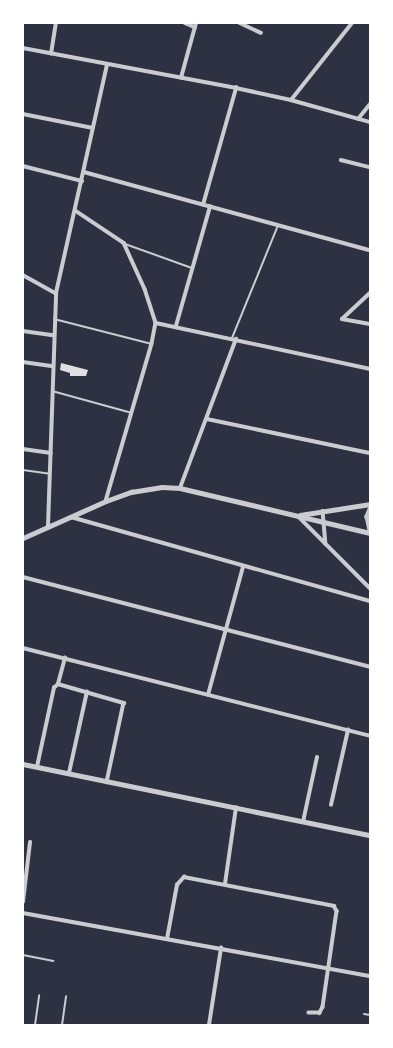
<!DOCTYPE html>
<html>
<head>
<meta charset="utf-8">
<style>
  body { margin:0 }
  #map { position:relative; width:393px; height:1048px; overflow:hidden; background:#2d3142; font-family:"DM Sans",sans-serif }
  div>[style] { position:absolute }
  .building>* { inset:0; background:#e0e0e3 }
  .service>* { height:2px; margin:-1px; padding:0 1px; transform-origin:1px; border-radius:1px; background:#caccd0 }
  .minor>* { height:3.5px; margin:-1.75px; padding:0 1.75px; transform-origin:1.75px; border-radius:1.75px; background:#caccd0 }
  .tertiary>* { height:4.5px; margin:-2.25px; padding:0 2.25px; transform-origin:2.25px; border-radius:2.25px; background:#caccd0 }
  span { translate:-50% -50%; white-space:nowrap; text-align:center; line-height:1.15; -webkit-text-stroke:3.5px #fff; paint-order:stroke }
  .frame { position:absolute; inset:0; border:24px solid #fff; pointer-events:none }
</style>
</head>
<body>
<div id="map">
  <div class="building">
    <div style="clip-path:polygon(61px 363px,88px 370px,86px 376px,70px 376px,70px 373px,60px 370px)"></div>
  </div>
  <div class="service">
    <div style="left:125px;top:244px;width:71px;rotate:19.7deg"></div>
    <div style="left:54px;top:319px;width:101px;rotate:14.3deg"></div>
    <div style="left:232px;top:338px;width:122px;rotate:-67.8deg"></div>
    <div style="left:52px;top:391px;width:83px;rotate:15.4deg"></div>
    <div style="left:23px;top:470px;width:27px;rotate:8deg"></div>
    <div style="left:23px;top:955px;width:31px;rotate:11deg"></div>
    <div style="left:364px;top:1014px;width:6px;rotate:9deg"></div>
    <div style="left:35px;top:1025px;width:30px;rotate:-82deg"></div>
    <div style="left:62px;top:1025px;width:29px;rotate:-82deg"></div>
  </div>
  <div class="minor">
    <div style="left:185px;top:23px;width:11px;rotate:22deg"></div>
    <div style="left:240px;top:23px;width:23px;rotate:25deg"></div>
    <div style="left:23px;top:48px;width:217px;rotate:10.6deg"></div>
    <div style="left:236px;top:88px;width:56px;rotate:12.3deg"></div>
    <div style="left:291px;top:100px;width:82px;rotate:15.6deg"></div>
    <div style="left:51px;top:54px;width:31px;rotate:-81deg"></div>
    <div style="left:181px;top:78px;width:57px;rotate:-74.7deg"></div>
    <div style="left:291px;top:100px;width:98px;rotate:-51.6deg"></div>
    <div style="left:23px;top:114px;width:71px;rotate:11.3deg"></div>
    <div style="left:358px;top:119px;width:19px;rotate:-51deg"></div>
    <div style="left:341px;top:160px;width:30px;rotate:14deg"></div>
    <div style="left:23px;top:166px;width:61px;rotate:14.3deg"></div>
    <div style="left:84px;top:172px;width:296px;rotate:15.3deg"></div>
    <div style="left:203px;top:205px;width:122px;rotate:-74.2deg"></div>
    <div style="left:76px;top:211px;width:58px;rotate:33.7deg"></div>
    <div style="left:124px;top:243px;width:51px;rotate:65.5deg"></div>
    <div style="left:145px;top:289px;width:36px;rotate:72deg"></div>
    <div style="left:156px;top:323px;width:21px;rotate:101deg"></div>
    <div style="left:152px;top:344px;width:164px;rotate:106.3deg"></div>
    <div style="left:23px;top:275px;width:38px;rotate:29deg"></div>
    <div style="left:342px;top:319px;width:38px;rotate:-43deg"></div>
    <div style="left:342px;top:319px;width:28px;rotate:10deg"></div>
    <div style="left:156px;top:323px;width:219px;rotate:12.1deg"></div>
    <div style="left:176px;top:326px;width:124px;rotate:-74.1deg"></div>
    <div style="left:23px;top:331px;width:30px;rotate:8deg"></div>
    <div style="left:23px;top:362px;width:30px;rotate:8deg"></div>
    <div style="left:207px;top:419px;width:167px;rotate:11.8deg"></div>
    <div style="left:23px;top:449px;width:28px;rotate:8deg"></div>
    <div style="left:180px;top:488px;width:159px;rotate:-69.4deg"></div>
    <div style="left:323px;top:511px;width:33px;rotate:85deg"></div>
    <div style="left:71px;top:517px;width:311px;rotate:15.7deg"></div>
    <div style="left:299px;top:517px;width:100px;rotate:45deg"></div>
    <div style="left:48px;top:526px;width:233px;rotate:-88deg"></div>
    <div style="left:56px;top:293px;width:234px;rotate:-77.4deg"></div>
    <div style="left:23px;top:577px;width:358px;rotate:14.5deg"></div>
    <div style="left:23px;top:648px;width:358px;rotate:14.2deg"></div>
    <div style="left:58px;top:684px;width:27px;rotate:-75deg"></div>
    <div style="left:208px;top:695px;width:133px;rotate:-74.7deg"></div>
    <div style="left:37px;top:767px;width:81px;rotate:-77.9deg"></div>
    <div style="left:54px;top:688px;width:6px;rotate:-45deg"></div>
    <div style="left:58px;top:684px;width:69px;rotate:16.1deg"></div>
    <div style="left:124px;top:703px;width:81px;rotate:102.1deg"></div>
    <div style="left:69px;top:773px;width:83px;rotate:-77.5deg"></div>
    <div style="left:331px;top:805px;width:77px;rotate:-77.2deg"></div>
    <div style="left:303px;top:822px;width:66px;rotate:-77.8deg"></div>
    <div style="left:225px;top:884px;width:77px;rotate:-81.8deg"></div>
    <div style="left:23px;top:902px;width:60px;rotate:-83.3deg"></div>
    <div style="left:23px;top:913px;width:353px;rotate:10.3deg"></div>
    <div style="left:167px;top:939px;width:55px;rotate:-79.5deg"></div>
    <div style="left:177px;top:885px;width:11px;rotate:-49deg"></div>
    <div style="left:184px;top:877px;width:153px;rotate:10.9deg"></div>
    <div style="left:334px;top:906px;width:6px;rotate:59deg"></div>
    <div style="left:337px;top:911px;width:97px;rotate:98.3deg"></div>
    <div style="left:323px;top:1007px;width:7px;rotate:117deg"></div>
    <div style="left:320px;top:1013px;width:11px;rotate:180deg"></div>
    <div style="left:209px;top:1025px;width:78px;rotate:-81.1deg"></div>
  </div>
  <div class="tertiary">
    <div style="left:370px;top:509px;width:8px;rotate:113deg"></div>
    <div style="left:367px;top:516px;width:14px;rotate:78deg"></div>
    <div style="left:300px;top:515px;width:71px;rotate:-8.9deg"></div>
    <div style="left:23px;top:538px;width:91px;rotate:-24deg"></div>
    <div style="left:106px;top:501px;width:27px;rotate:-20deg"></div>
    <div style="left:131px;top:492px;width:31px;rotate:-9deg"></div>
    <div style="left:162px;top:487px;width:18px;rotate:3deg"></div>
    <div style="left:180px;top:488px;width:195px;rotate:13.3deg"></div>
    <div style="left:23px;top:764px;width:354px;rotate:11.6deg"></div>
  </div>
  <div class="frame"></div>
</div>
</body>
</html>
